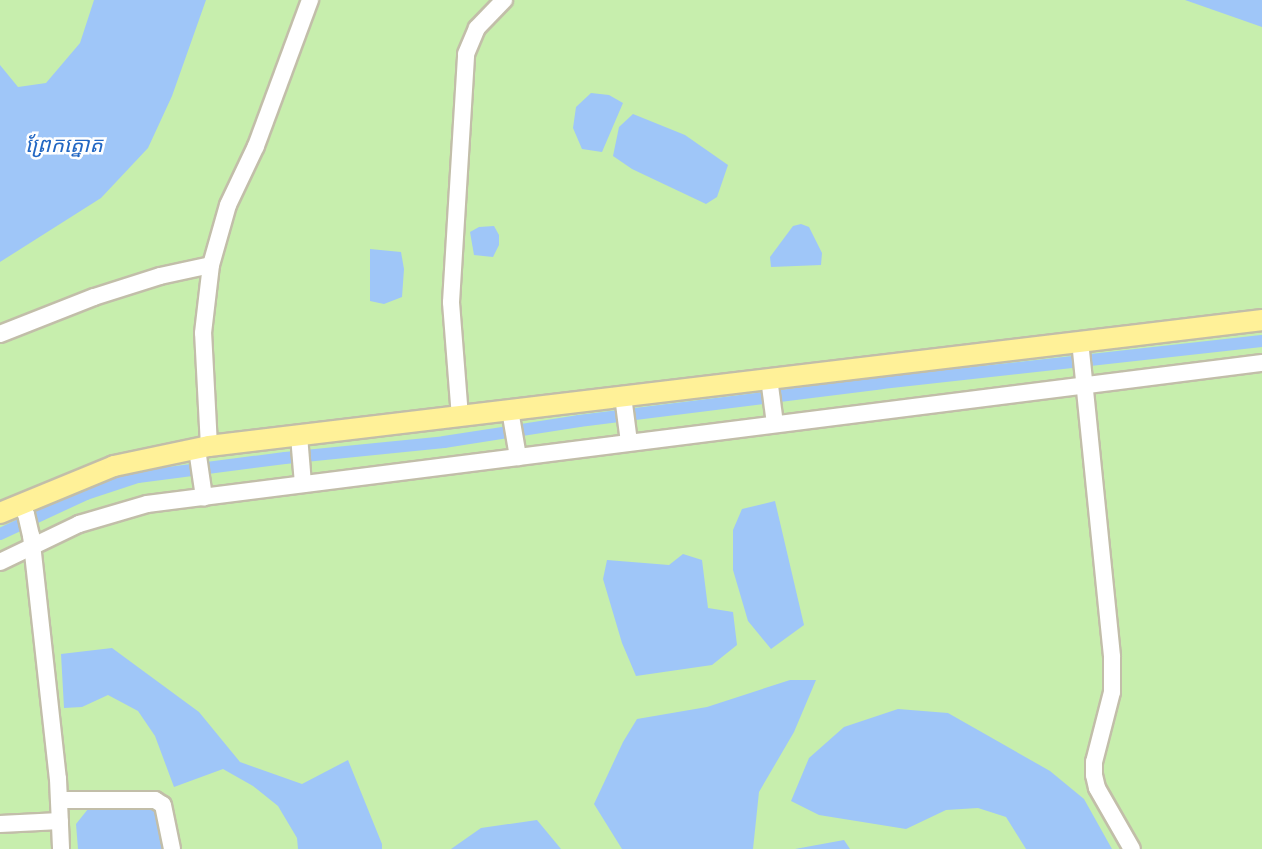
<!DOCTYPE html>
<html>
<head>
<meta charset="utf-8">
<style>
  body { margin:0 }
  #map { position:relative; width:1262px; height:849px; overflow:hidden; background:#f6f4e8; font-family:Poppins,"Noto Sans Khmer",sans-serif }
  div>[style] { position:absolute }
  .green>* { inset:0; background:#c7eead }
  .water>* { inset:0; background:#9fc6f8 }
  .canal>* { height:12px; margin:-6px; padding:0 6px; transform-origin:6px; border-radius:6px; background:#9fc6f8 }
  .roads { filter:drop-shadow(2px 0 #c2bea9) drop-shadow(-2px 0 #c2bea9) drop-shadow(0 2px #c2bea9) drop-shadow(0 -2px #c2bea9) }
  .minor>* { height:16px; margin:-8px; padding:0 8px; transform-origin:8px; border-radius:8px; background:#fff }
  .major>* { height:20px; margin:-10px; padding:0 10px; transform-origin:10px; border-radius:10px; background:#fff198 }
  span { translate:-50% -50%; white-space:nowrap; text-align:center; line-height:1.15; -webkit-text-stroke:5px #fff; paint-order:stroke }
  .water-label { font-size:21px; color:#2267c3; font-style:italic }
</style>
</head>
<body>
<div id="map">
  <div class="green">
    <div style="clip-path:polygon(0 0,1262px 0,1262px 849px,0 849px)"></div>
  </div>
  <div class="water">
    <div style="clip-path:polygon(94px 0,206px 0,172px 96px,148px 148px,101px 198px,0 262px,0 65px,18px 87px,46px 83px,80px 43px)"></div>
    <div style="clip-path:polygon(1185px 0,1262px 0,1262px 27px)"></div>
    <div style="clip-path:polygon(591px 93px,609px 95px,623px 103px,602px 152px,582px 149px,573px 128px,576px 107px)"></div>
    <div style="clip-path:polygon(633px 114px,685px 135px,728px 165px,717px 197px,706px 204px,632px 169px,613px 156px,619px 127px)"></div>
    <div style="clip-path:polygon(801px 224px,809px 227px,822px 253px,821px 265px,771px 267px,770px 257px,793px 226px)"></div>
    <div style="clip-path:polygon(494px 226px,499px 235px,499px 245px,493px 257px,474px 255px,470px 232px,479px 227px)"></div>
    <div style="clip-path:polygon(370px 249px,401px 252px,404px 269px,402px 297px,384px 304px,370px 301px)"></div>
    <div style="clip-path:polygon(775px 501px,804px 625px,771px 649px,748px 621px,733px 570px,733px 530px,742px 509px)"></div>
    <div style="clip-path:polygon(683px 554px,702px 560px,708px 608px,733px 612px,737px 645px,712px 665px,636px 676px,622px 643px,603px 579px,607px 560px,669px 565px)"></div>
    <div style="clip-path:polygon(112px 648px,199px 712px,240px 762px,302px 784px,348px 760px,382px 844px,382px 849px,298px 849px,297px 838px,278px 806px,253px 786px,223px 769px,174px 787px,155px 736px,138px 711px,108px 695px,82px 707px,64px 708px,61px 654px)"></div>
    <div style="clip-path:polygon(790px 680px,816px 680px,794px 732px,759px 792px,753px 849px,622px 849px,594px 804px,623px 742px,637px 719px,707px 707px)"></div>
    <div style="clip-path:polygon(898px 709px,948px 713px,1050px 771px,1084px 799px,1112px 849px,1026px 849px,1006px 817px,978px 808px,946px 810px,906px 829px,819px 815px,791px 801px,809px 758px,844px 727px)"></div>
    <div style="clip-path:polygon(88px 809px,154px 810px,162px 849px,78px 849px,76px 824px)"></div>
    <div style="clip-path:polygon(537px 820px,561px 849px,451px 849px,481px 828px)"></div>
    <div style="clip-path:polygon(844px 840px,850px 849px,795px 849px)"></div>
  </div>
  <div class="canal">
    <div style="left:0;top:534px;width:95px;rotate:-24.9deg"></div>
    <div style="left:86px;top:494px;width:55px;rotate:-18.1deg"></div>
    <div style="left:138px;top:477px;width:148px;rotate:-7.4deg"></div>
    <div style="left:285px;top:458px;width:160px;rotate:-5.7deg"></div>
    <div style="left:444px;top:442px;width:137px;rotate:-8.8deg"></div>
    <div style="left:579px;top:421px;width:305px;rotate:-7.1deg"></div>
    <div style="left:882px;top:383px;width:382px;rotate:-6.3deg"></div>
  </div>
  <div class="roads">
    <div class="minor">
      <div style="left:0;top:334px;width:101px;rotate:-21.5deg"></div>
      <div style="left:94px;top:297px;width:69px;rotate:-17.7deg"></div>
      <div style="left:160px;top:276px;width:52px;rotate:-12.2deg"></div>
      <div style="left:1080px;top:341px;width:318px;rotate:84.2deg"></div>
      <div style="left:1112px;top:657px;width:35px;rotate:90deg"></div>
      <div style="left:1112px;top:692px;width:72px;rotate:104.4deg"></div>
      <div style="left:1094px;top:762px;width:13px;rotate:90deg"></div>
      <div style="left:1094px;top:775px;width:13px;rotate:77deg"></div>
      <div style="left:1097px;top:788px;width:70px;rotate:60.2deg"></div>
      <div style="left:769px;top:378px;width:46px;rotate:82.6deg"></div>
      <div style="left:623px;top:396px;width:46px;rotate:82.6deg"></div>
      <div style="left:510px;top:410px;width:48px;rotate:80.3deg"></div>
      <div style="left:460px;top:417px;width:115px;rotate:-94.5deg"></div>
      <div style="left:451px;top:302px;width:248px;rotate:-86.5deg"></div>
      <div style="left:466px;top:54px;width:28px;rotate:-67deg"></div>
      <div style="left:477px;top:28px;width:39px;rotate:-46deg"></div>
      <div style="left:299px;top:436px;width:48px;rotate:85.2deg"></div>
      <div style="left:209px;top:446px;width:113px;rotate:-93deg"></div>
      <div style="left:203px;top:333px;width:68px;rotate:-83.3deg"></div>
      <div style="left:211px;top:265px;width:62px;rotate:-74.2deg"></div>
      <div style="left:228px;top:205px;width:65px;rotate:-64.6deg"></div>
      <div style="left:256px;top:146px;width:156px;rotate:-69.7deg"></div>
      <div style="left:197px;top:449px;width:49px;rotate:81.7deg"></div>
      <div style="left:19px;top:504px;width:12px;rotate:55deg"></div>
      <div style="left:26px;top:514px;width:22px;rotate:77deg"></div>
      <div style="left:31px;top:535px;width:245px;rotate:83.7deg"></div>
      <div style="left:58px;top:779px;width:70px;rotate:87.5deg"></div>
      <div style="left:0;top:562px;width:88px;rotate:-25.7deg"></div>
      <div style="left:79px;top:524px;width:71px;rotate:-16.4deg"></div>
      <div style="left:147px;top:504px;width:1124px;rotate:-7.21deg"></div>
      <div style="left:59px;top:800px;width:96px"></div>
      <div style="left:155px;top:800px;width:9px;rotate:32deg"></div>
      <div style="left:163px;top:805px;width:45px;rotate:78.4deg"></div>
      <div style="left:0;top:824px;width:60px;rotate:-2.9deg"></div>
    </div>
    <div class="major">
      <div style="left:0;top:513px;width:123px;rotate:-22.4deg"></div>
      <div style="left:114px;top:466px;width:97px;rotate:-11.9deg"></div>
      <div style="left:209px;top:446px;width:1061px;rotate:-6.82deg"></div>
    </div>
  </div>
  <div class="water-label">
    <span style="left:64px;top:145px">ព្រែកត្នោត</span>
  </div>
</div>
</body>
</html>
